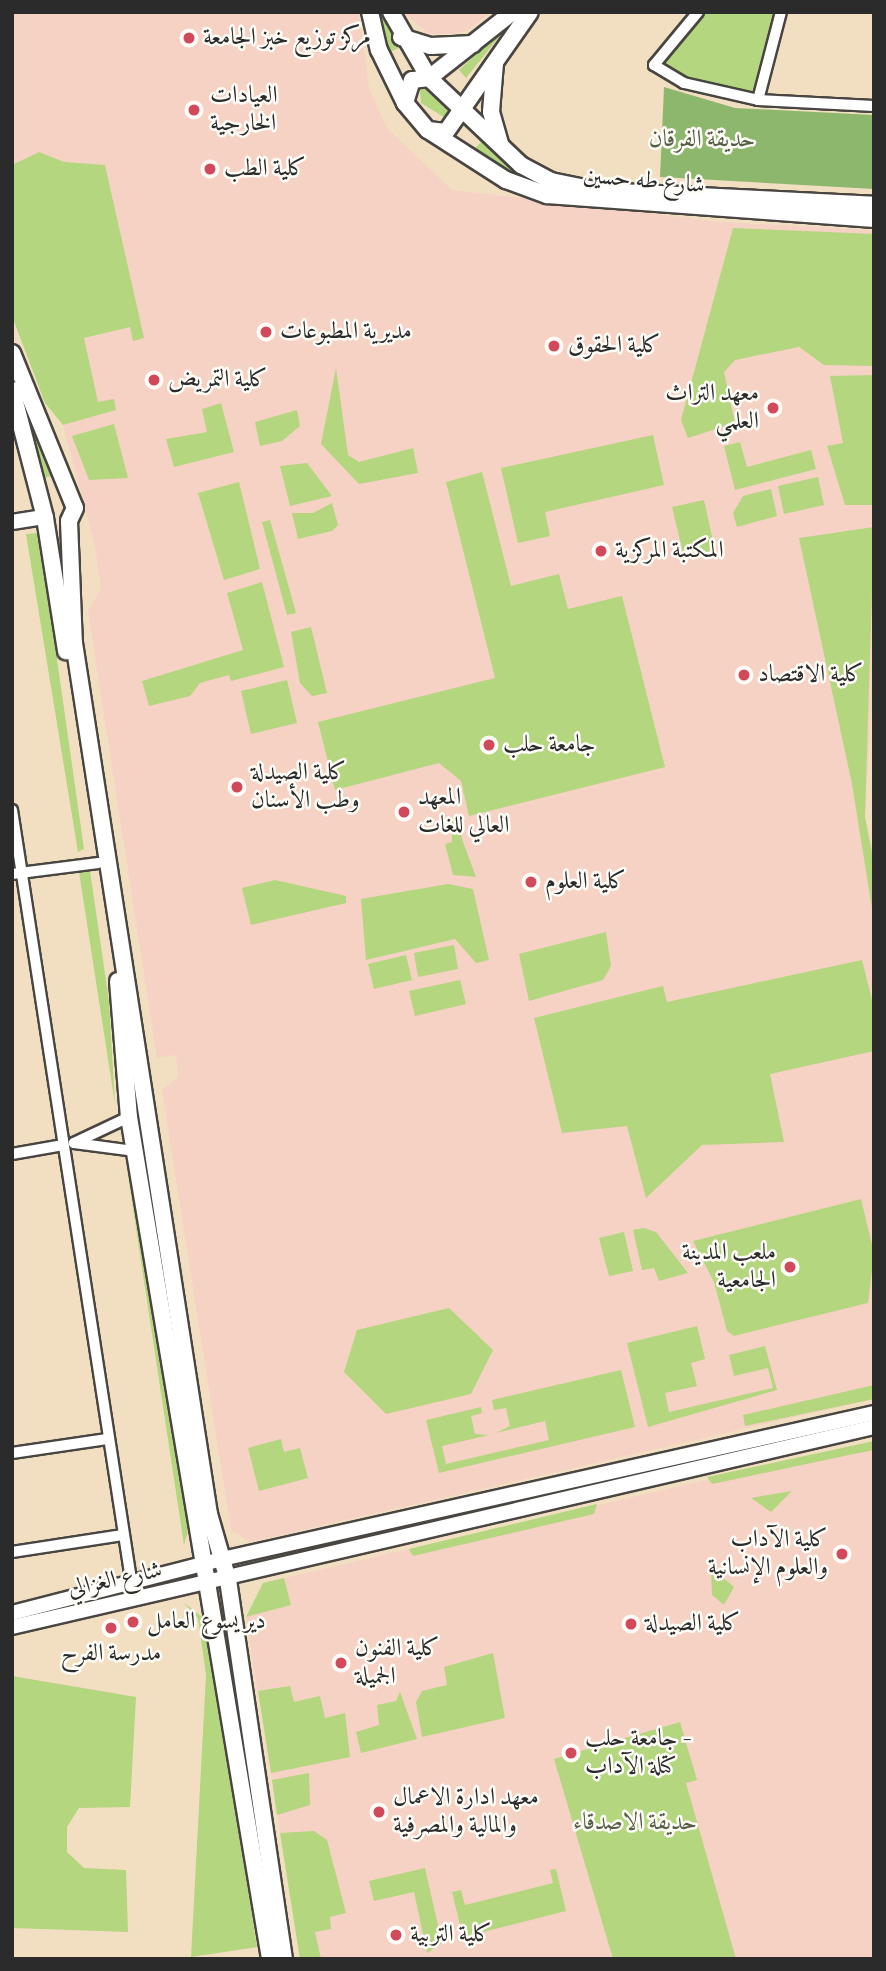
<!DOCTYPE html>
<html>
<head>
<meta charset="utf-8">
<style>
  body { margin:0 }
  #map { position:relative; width:886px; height:1971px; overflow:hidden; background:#f2dfc2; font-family:"Libre Bodoni",Amiri,serif }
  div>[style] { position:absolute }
  .built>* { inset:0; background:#f6d2c4 }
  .green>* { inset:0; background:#b3d67f }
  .forest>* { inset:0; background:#8eb76e }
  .roads { filter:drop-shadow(2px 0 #494642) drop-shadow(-2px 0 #494642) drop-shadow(0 2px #494642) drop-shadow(0 -2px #494642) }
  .street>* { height:10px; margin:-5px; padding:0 5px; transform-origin:5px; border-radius:5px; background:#fff }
  .secondary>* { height:14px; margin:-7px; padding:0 7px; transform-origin:7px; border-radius:7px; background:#fff }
  .primary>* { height:16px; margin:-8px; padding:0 8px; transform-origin:8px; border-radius:8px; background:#fff }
  .dots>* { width:19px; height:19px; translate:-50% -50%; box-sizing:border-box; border:4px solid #fdfcf7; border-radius:50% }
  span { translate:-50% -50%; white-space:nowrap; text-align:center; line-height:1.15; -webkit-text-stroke:5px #fdfcf7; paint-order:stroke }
  .poi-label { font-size:24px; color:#2b2b2b }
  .left { translate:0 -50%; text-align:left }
  .right { translate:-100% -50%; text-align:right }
  .park-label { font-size:24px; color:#545e44 }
  .street-label { font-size:24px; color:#2b2b2b }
  .frame { position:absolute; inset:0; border:14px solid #2b2b2b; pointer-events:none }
</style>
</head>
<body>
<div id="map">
  <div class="built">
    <div style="clip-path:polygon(12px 12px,359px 12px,369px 89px,387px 128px,452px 190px,723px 222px,874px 230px,874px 673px,865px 817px,874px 855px,874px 1399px,250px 1542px,231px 1530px,162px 1090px,178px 1077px,176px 1055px,157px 1058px,88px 611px,101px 589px,95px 546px,63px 425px,45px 403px,12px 316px)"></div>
    <div style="clip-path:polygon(403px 12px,491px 12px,467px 31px,447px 34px,429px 34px)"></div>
    <div style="clip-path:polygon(874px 1441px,874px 1959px,300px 1959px,246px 1617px,263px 1583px)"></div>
  </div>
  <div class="green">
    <div style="clip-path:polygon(378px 12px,385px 12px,399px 48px,387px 53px)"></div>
    <div style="clip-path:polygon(698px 12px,781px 12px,758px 100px,711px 94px,654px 65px)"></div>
    <div style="clip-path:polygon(507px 27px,466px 78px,459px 70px)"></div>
    <div style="clip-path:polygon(419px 82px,442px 90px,453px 113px,447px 119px,421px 103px)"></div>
    <div style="clip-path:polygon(485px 139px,550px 189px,489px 159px,475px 148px)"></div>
    <div style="clip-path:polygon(39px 152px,64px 162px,105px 165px,144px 338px,133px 341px,130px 327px,84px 338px,98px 402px,114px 399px,116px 410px,63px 425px,45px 403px,12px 316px,12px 165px)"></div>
    <div style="clip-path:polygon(733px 228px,874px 234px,874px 366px,824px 365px,799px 347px,735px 360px,724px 372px,735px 423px,688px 438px,681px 420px)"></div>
    <div style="clip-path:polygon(336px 368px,348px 455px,359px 462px,413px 448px,418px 473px,359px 484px,321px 444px)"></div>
    <div style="clip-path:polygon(874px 375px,874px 505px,845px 505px,827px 446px,843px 443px,830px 376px)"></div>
    <div style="clip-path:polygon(221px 403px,234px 452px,174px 467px,166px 439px,207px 432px,202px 409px)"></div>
    <div style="clip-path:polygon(24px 404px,56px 475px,44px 478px)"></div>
    <div style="clip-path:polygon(297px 410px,300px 426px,282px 441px,260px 446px,255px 422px)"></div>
    <div style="clip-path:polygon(114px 424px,128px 478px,89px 480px,72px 436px)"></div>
    <div style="clip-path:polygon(653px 435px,664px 485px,545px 512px,550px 536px,518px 543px,501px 468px)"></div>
    <div style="clip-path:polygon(740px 442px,747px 467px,811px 450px,816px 469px,735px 490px,724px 446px)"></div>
    <div style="clip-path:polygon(307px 463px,332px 496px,290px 506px,280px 466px)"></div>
    <div style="clip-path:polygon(482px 472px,511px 586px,559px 574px,568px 609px,622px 596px,665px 767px,469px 816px,461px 781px,439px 763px,335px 790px,318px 722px,495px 678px,446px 482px)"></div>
    <div style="clip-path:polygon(818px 477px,824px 505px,784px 514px,778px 486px)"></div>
    <div style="clip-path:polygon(239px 482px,260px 569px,224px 580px,198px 493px)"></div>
    <div style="clip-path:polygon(771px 489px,777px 516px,737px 527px,733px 513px,743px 496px)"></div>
    <div style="clip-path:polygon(704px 500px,715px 550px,684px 557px,672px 507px)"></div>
    <div style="clip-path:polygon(332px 503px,338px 525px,332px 531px,298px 539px,292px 513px,313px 513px)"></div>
    <div style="clip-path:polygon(270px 520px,296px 613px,287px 615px,262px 522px)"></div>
    <div style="clip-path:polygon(874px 527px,865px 817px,874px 863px,874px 921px,852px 784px,799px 538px)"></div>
    <div style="clip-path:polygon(39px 533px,84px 849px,78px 852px,26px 534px)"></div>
    <div style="clip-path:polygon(262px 582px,284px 667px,231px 681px,229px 675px,200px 683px,190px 696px,149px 706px,142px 681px,243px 650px,227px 593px)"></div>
    <div style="clip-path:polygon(311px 627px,327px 693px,312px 696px,300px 683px,291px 632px)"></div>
    <div style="clip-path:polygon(287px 680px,297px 723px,251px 734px,241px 691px)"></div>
    <div style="clip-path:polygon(458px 820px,462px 839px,476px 877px,453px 875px,445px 844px,452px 842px,452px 821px)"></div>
    <div style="clip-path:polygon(90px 871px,109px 1001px,115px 1104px,79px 872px)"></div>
    <div style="clip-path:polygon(275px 880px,346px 896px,346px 903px,251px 925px,242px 888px)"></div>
    <div style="clip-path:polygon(448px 884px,473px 889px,489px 960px,476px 963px,455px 939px,366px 960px,361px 899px)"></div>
    <div style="clip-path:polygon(606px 932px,611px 966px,603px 980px,529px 1001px,519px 954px)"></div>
    <div style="clip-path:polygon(454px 945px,458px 969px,418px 977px,414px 953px)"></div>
    <div style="clip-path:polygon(406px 955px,412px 980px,374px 989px,368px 964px)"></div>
    <div style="clip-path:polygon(862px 960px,874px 1008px,874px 1051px,770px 1074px,784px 1142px,702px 1145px,646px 1198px,627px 1126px,562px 1133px,534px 1018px,663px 986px,667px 1002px)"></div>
    <div style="clip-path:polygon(460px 980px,466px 1004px,415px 1016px,409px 991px)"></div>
    <div style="clip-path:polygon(126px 1162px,191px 1520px,184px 1545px)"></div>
    <div style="clip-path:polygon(861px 1199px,874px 1253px,868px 1303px,734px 1336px,727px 1331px,714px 1282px,693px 1241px)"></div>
    <div style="clip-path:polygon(644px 1228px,656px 1232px,688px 1273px,659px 1281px,654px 1268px,642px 1270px,633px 1230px)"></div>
    <div style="clip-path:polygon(624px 1232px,633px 1271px,609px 1276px,599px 1238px)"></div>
    <div style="clip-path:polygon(449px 1308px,493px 1350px,471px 1394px,386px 1414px,344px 1372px,357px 1330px)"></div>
    <div style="clip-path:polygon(697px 1326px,705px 1359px,691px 1363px,697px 1386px,665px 1393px,669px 1412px,773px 1388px,768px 1368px,734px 1376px,729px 1355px,765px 1346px,777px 1390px,648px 1427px,627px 1343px)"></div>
    <div style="clip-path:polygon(621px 1370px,635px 1427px,439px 1473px,426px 1420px,481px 1407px,482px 1413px,471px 1416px,475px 1434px,489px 1435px,442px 1446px,446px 1464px,549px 1440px,545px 1421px,496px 1433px,510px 1426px,506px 1408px,494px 1410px,492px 1400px)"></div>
    <div style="clip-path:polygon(874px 1385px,874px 1399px,745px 1426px,743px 1415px)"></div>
    <div style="clip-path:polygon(281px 1439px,284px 1452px,300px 1448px,308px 1478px,259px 1491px,248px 1448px)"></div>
    <div style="clip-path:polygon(874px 1441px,874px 1450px,849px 1455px,712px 1484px,707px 1477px)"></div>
    <div style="clip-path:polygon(792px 1491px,771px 1512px,751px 1498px)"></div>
    <div style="clip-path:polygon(597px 1504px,594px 1514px,413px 1556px,409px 1549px)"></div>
    <div style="clip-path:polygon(711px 1567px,734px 1587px,724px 1605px,712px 1595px)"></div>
    <div style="clip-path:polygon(284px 1578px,291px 1605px,246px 1617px,263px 1583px)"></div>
    <div style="clip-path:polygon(183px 1602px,205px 1619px,257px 1947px,191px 1957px,206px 1675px,198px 1618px)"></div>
    <div style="clip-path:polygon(493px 1653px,505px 1718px,422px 1737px,416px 1702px,422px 1691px,447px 1685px,444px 1667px)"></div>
    <div style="clip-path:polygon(12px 1676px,136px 1697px,130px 1807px,79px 1808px,67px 1827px,67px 1852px,84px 1868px,126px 1870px,128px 1932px,12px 1928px)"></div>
    <div style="clip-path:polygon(290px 1686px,294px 1702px,320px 1696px,325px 1718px,345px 1713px,350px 1757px,271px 1773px,258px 1691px)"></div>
    <div style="clip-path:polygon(400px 1692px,417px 1739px,361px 1753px,356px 1732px,379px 1725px,377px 1705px,396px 1701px)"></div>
    <div style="clip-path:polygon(680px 1722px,697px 1780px,686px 1783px,736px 1959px,613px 1959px,554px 1759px)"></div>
    <div style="clip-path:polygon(309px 1773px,310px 1805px,277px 1815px,272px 1780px)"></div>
    <div style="clip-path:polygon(314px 1831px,327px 1840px,346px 1913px,330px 1917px,331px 1929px,315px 1932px,321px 1959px,300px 1959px,280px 1833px)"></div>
    <div style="clip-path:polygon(425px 1868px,442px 1943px,427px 1953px,414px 1892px,374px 1901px,369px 1881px)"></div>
    <div style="clip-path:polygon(556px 1869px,566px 1911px,463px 1937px,452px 1892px,461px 1890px,465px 1905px,553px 1883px,550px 1870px)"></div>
  </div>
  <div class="forest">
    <div style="clip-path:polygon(664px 87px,735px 108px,874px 115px,874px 189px,660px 177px)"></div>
  </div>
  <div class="roads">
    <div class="street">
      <div style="left:698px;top:12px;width:69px;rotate:129.7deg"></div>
      <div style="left:654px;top:65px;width:35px;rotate:31deg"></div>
      <div style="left:684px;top:83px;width:76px;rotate:12.9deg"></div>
      <div style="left:758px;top:100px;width:116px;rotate:3deg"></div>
      <div style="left:758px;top:100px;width:91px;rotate:-75.4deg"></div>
      <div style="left:12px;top:810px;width:785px;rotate:81.21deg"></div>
      <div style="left:12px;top:874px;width:87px;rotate:-7.3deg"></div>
      <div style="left:129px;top:1117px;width:61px;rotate:154.7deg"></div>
      <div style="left:74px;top:1143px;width:62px;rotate:7.5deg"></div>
      <div style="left:12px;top:1154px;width:52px;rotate:-10deg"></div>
      <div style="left:12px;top:1453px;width:96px;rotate:-8.4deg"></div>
      <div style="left:12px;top:1552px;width:112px;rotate:-8.7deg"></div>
    </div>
    <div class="secondary">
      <div style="left:12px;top:522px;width:32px;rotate:-9deg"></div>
      <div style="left:12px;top:1613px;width:217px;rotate:-14.4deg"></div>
      <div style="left:222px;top:1559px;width:668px;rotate:-12.62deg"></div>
      <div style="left:12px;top:1627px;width:885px;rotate:-13.06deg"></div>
    </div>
    <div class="primary">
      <div style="left:370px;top:12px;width:39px;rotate:77deg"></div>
      <div style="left:379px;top:50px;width:59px;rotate:63.9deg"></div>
      <div style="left:391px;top:12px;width:76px;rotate:60.1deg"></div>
      <div style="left:429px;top:78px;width:127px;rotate:43.4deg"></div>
      <div style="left:521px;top:165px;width:34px;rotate:28deg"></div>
      <div style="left:551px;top:181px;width:50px;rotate:11.5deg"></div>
      <div style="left:600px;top:191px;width:274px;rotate:2.9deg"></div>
      <div style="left:401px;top:37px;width:31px;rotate:17deg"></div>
      <div style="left:431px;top:46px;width:42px;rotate:-2.7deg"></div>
      <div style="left:495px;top:63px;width:49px;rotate:94.7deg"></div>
      <div style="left:491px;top:112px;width:33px;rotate:74deg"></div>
      <div style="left:429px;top:78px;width:17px;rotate:173deg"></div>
      <div style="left:412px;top:80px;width:24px;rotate:107deg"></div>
      <div style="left:405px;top:103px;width:35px;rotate:50deg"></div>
      <div style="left:428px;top:130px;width:18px;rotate:6deg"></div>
      <div style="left:446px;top:132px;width:146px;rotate:-55deg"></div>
      <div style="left:429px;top:78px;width:107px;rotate:-38.2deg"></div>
      <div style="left:428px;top:130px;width:93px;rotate:32.7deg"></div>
      <div style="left:506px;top:180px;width:44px;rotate:20.1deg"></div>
      <div style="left:547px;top:195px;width:328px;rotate:4.2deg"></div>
      <div style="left:12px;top:353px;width:167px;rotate:67.9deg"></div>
      <div style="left:75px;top:508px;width:14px;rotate:115deg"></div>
      <div style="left:69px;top:521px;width:122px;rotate:87.7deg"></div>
      <div style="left:74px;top:643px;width:881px;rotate:81.19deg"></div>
      <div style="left:209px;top:1514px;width:69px;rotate:73.9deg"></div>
      <div style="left:228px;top:1580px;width:383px;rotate:81.6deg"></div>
      <div style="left:12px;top:390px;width:132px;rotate:75.5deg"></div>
      <div style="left:45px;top:518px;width:135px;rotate:81deg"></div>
      <div style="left:118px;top:981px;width:136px;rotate:85.4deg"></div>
      <div style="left:129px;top:1117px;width:854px;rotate:80.49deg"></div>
    </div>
  </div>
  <div class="dots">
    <div style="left:189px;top:38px;background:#d1495b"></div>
    <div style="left:194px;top:110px;background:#d1495b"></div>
    <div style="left:210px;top:169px;background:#d1495b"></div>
    <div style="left:266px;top:332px;background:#d1495b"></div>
    <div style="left:554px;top:346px;background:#d1495b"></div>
    <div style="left:154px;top:380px;background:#d1495b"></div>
    <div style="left:773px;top:408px;background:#d1495b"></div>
    <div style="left:601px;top:551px;background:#d1495b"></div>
    <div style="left:744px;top:675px;background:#d1495b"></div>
    <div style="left:489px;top:745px;background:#d1495b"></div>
    <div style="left:237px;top:787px;background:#d1495b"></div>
    <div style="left:404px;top:812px;background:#d1495b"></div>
    <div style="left:531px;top:882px;background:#d1495b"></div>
    <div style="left:790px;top:1267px;background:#d1495b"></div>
    <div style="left:842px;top:1554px;background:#d1495b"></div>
    <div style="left:133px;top:1622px;background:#d1495b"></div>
    <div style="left:631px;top:1624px;background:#d1495b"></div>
    <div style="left:111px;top:1628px;background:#d1495b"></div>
    <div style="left:341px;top:1663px;background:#d1495b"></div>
    <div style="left:571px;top:1753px;background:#d1495b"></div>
    <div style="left:379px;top:1812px;background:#d1495b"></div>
    <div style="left:396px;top:1935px;background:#d1495b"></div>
  </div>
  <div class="poi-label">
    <span class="left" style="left:203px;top:38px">مركز توزيع خبز الجامعة</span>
    <span class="left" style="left:210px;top:110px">العيادات<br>الخارجية</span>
    <span class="left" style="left:224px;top:169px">كلية الطب</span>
    <span class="left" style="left:280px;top:332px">مديرية المطبوعات</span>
    <span class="left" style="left:568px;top:346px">كلية الحقوق</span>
    <span class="left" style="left:168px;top:380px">كلية التمريض</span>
    <span class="right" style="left:759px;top:408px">معهد التراث<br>العلمي</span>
    <span class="left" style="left:615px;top:551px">المكتبة المركزية</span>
    <span class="left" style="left:758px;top:675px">كلية الاقتصاد</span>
    <span class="left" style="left:503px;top:745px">جامعة حلب</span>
    <span class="left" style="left:251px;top:787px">كلية الصيدلة<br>وطب الأسنان</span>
    <span class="left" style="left:418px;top:812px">المعهد<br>العالي للغات</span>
    <span class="left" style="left:545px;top:882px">كلية العلوم</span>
    <span class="right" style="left:776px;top:1267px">ملعب المدينة<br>الجامعية</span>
    <span class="right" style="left:828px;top:1554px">كلية الآداب<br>والعلوم الإنسانية</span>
    <span class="left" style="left:147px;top:1622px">دير يسوع العامل</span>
    <span class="left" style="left:645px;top:1624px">كلية الصيدلة</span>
    <span class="left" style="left:355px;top:1663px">كلية الفنون<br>الجميلة</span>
    <span style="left:111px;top:1654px">مدرسة الفرح</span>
    <span class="left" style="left:585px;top:1753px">جامعة حلب -<br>كتلة الآداب</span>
    <span class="left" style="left:393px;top:1812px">معهد ادارة الاعمال<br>والمالية والمصرفية</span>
    <span class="left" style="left:410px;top:1935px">كلية التربية</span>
  </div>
  <div class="park-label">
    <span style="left:702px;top:140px">حديقة الفرقان</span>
    <span style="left:635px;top:1823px">حديقة الاصدقاء</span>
  </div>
  <div class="street-label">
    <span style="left:644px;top:181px;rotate:5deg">شارع طه حسين</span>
    <span style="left:115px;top:1580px;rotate:-12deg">شارع الغزالي</span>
  </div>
  <div class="frame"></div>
</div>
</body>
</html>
